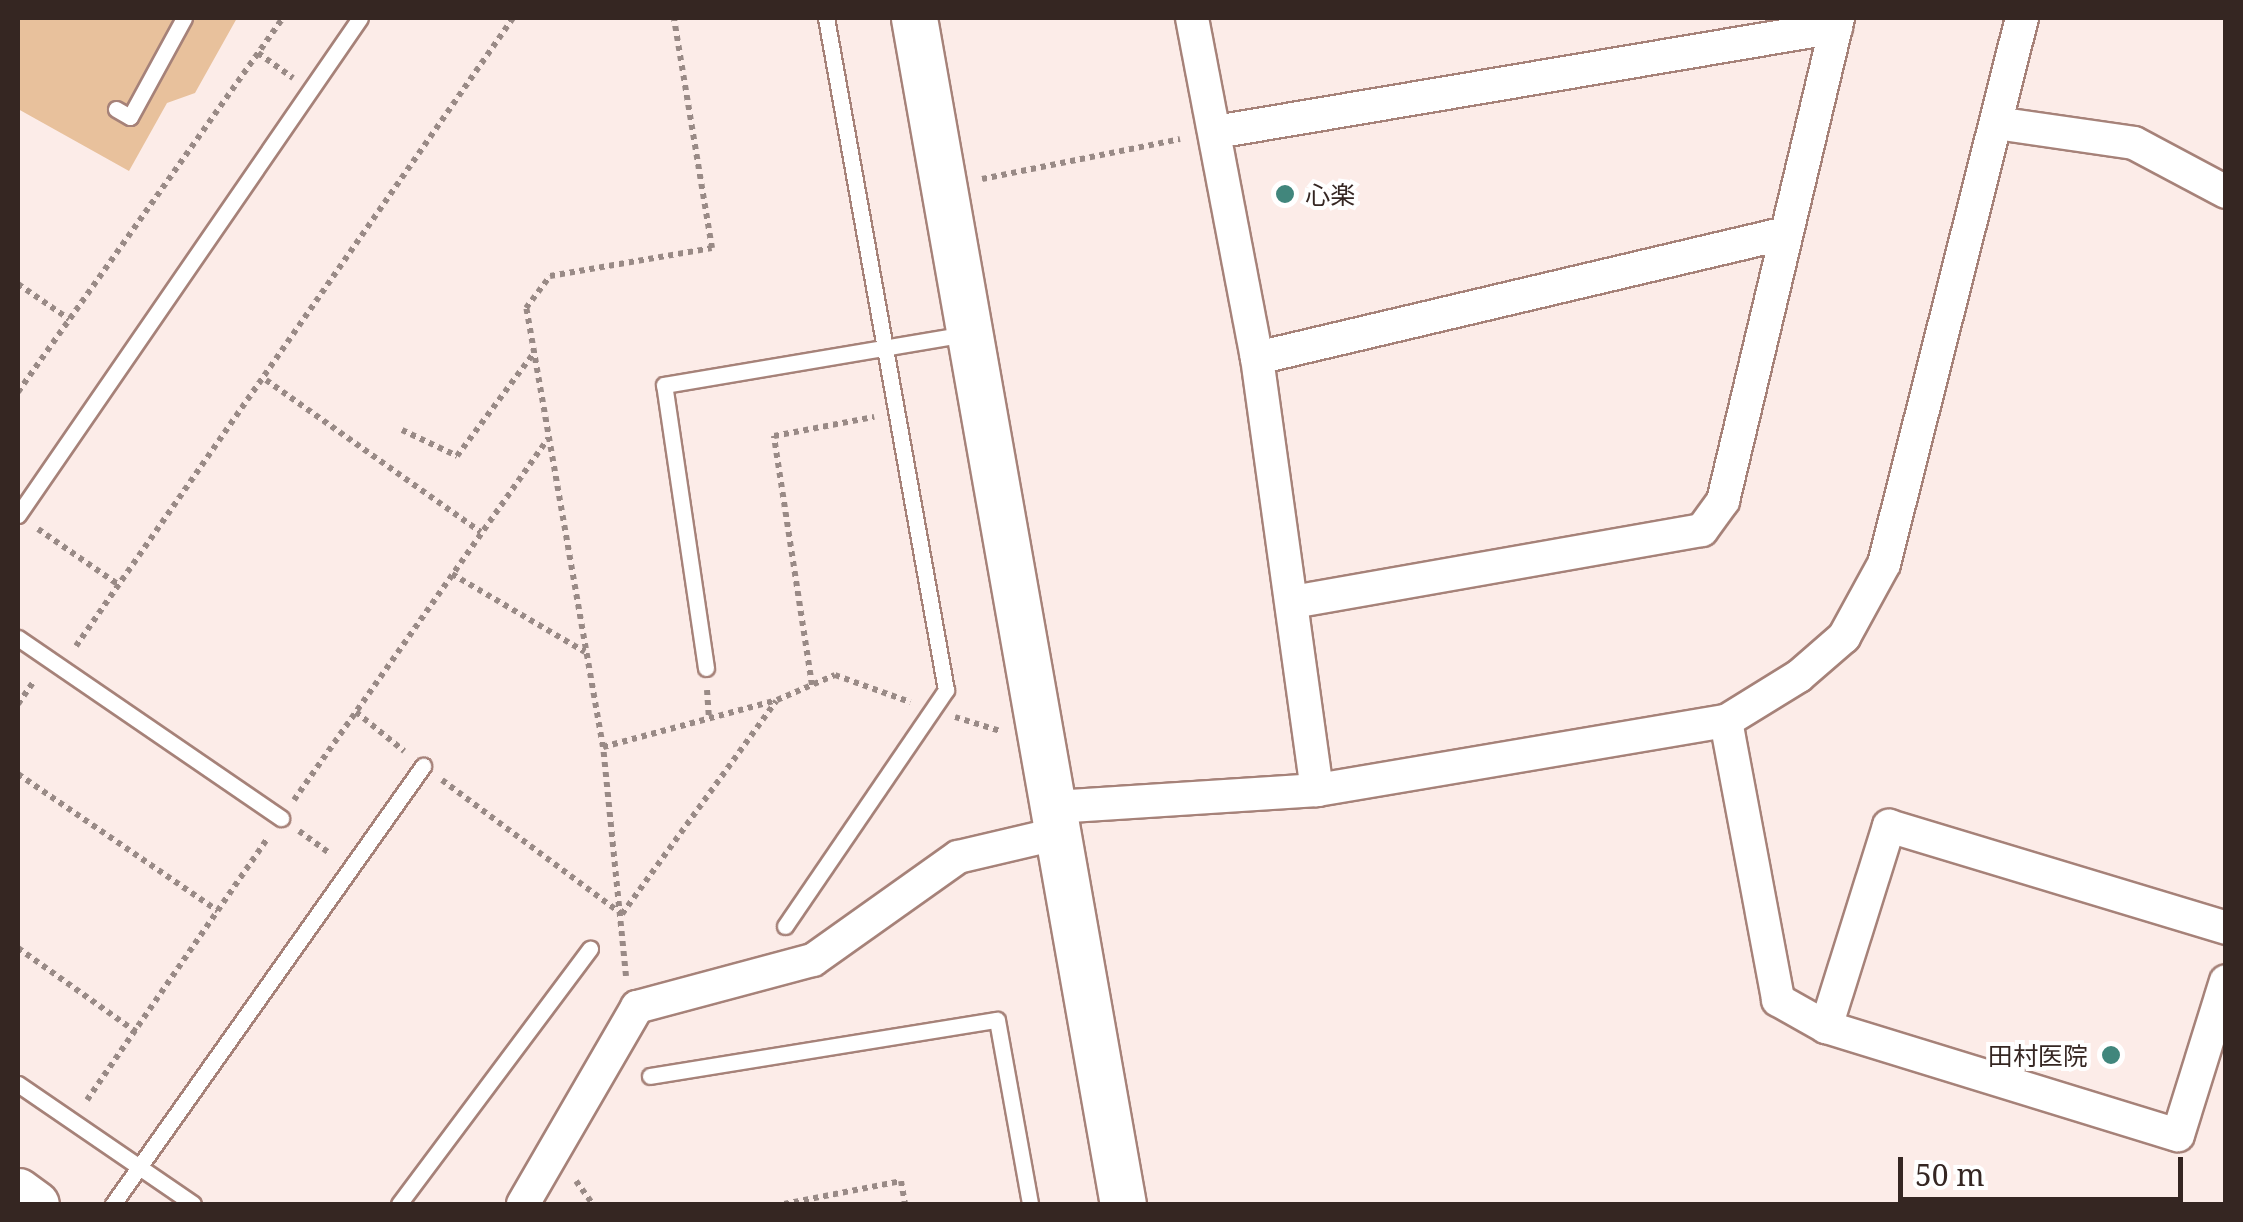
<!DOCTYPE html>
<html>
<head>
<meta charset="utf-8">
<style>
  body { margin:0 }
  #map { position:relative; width:2243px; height:1222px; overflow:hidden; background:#fcece8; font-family:"Noto Serif","Noto Sans JP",serif }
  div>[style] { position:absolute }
  .building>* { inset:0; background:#e8c19c }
  .path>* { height:6px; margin-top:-3px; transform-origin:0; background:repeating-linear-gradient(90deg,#998a86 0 5px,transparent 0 10px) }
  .roads { filter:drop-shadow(2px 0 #a68279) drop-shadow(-2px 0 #a68279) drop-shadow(0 2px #a68279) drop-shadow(0 -2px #a68279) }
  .lane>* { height:15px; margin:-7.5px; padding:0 7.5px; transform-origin:7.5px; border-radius:7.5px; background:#fff }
  .street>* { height:32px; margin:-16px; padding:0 16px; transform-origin:16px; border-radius:16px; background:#fff }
  .secondary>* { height:45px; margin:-22.5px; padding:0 22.5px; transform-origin:22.5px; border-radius:22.5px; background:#fff }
  .dots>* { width:28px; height:28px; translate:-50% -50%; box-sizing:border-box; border:5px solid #fff; border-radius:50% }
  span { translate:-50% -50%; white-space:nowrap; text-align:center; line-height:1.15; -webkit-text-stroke:8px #fff; paint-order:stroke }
  .poi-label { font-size:25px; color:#352622 }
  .left { translate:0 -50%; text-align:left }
  .right { translate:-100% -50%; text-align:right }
  .frame { position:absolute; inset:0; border:20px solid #352622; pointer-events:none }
  .scale { position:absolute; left:1898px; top:1157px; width:285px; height:45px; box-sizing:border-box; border:5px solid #352622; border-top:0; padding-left:12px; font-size:30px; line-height:35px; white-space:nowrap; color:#352622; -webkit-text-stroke:8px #fff; paint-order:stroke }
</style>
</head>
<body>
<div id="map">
  <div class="building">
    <div style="clip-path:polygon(18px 18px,237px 18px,195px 93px,167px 103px,129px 171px,18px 109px)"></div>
  </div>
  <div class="path">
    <div style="left:258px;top:53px;width:43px;rotate:35.5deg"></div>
    <div style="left:982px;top:179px;width:202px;rotate:-11.4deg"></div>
    <div style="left:18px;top:284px;width:62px;rotate:34.5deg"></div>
    <div style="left:266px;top:380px;width:263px;rotate:35.3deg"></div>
    <div style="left:18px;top:392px;width:458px;rotate:-54.7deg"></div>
    <div style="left:402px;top:430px;width:61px;rotate:25.3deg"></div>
    <div style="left:457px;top:456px;width:127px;rotate:-53.3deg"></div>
    <div style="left:38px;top:529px;width:98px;rotate:34.7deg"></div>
    <div style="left:452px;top:574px;width:154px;rotate:30.4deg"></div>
    <div style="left:76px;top:646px;width:765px;rotate:-55.17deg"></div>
    <div style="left:812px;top:685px;width:252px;rotate:-98.7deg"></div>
    <div style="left:774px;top:436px;width:102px;rotate:-10.8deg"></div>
    <div style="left:707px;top:690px;width:29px;rotate:86deg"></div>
    <div style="left:18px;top:704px;width:28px;rotate:-55deg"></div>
    <div style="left:356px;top:712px;width:62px;rotate:39.1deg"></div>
    <div style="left:955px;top:717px;width:47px;rotate:17.3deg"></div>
    <div style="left:603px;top:747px;width:446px;rotate:-99.9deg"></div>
    <div style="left:526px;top:308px;width:40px;rotate:-53deg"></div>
    <div style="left:550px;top:276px;width:164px;rotate:-9.8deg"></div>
    <div style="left:712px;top:248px;width:233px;rotate:-99.4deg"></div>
    <div style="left:18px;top:774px;width:242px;rotate:34.4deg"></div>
    <div style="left:442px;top:780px;width:224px;rotate:36.7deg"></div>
    <div style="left:622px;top:914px;width:263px;rotate:-54.1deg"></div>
    <div style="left:294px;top:800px;width:442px;rotate:-54.9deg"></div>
    <div style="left:299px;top:831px;width:37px;rotate:36deg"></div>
    <div style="left:18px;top:948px;width:145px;rotate:35.4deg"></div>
    <div style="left:626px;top:976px;width:230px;rotate:-95.7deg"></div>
    <div style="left:603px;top:747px;width:180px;rotate:-15.1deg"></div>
    <div style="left:777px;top:700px;width:63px;rotate:-23.3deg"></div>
    <div style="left:835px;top:675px;width:80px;rotate:19.8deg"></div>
    <div style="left:87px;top:1100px;width:317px;rotate:-55.4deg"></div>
    <div style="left:576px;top:1181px;width:29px;rotate:54deg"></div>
    <div style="left:784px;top:1204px;width:119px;rotate:-11.1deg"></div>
    <div style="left:901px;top:1181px;width:23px;rotate:80deg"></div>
  </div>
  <div class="roads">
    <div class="lane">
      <div style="left:116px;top:109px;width:16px;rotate:30deg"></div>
      <div style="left:130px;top:117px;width:113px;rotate:-61.4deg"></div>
      <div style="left:18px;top:515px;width:603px;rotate:-55.47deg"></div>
      <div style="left:18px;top:638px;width:319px;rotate:34.4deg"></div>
      <div style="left:706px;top:668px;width:286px;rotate:-98.4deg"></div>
      <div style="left:664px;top:385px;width:307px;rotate:-9.6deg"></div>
      <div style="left:785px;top:926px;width:286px;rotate:-55.7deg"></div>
      <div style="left:946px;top:690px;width:683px;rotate:-100.12deg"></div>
      <div style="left:650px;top:1076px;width:351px;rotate:-9.2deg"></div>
      <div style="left:997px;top:1020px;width:187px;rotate:79.8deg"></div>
      <div style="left:18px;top:1084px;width:212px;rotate:34.4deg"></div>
      <div style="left:113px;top:1204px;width:537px;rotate:-54.71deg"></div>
      <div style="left:399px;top:1204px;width:319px;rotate:-53.2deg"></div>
    </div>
    <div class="street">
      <div style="left:1192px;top:18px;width:346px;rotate:79.2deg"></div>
      <div style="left:1257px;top:358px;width:436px;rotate:82.1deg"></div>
      <div style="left:1996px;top:123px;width:139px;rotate:8.2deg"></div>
      <div style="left:2134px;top:143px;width:104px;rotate:28deg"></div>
      <div style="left:1216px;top:132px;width:629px;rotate:-9.61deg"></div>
      <div style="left:1257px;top:358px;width:539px;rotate:-13.29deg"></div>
      <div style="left:1293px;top:602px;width:415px;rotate:-10deg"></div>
      <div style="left:1702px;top:530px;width:36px;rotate:-54deg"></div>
      <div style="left:1723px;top:501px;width:497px;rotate:-76.6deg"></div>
      <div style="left:1726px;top:721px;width:284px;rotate:79.4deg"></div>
      <div style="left:1778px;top:1000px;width:55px;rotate:29.4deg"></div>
      <div style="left:1826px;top:1027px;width:368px;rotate:17.1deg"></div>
      <div style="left:2178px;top:1135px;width:161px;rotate:-72.7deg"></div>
      <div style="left:1055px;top:807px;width:263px;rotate:-3.7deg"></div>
      <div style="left:1317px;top:790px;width:415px;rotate:-9.6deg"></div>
      <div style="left:1726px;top:721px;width:86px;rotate:-31.7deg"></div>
      <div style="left:1799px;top:676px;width:60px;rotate:-40.9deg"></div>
      <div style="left:1844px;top:637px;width:83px;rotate:-61.3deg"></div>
      <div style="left:1884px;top:564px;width:563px;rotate:-75.82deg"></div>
      <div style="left:1826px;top:1027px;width:211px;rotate:-72.6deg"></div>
      <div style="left:1889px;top:826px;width:352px;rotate:16.8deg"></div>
      <div style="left:523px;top:1204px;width:228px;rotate:-59.9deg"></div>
      <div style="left:637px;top:1007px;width:182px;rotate:-15deg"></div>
      <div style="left:813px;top:960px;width:178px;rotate:-35.4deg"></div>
      <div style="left:958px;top:857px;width:105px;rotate:-13.2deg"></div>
    </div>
    <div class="secondary">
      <div style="left:914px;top:18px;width:1204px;rotate:80.01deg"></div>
      <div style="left:18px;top:1191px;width:22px;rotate:36deg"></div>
    </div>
  </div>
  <div class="dots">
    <div style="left:1285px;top:194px;background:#41867c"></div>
    <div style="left:2111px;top:1055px;background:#41867c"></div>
  </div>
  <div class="poi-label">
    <span class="left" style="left:1305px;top:194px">心楽</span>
    <span class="right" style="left:2088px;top:1055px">田村医院</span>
  </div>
  <div class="frame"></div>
  <div class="scale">50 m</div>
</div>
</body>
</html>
